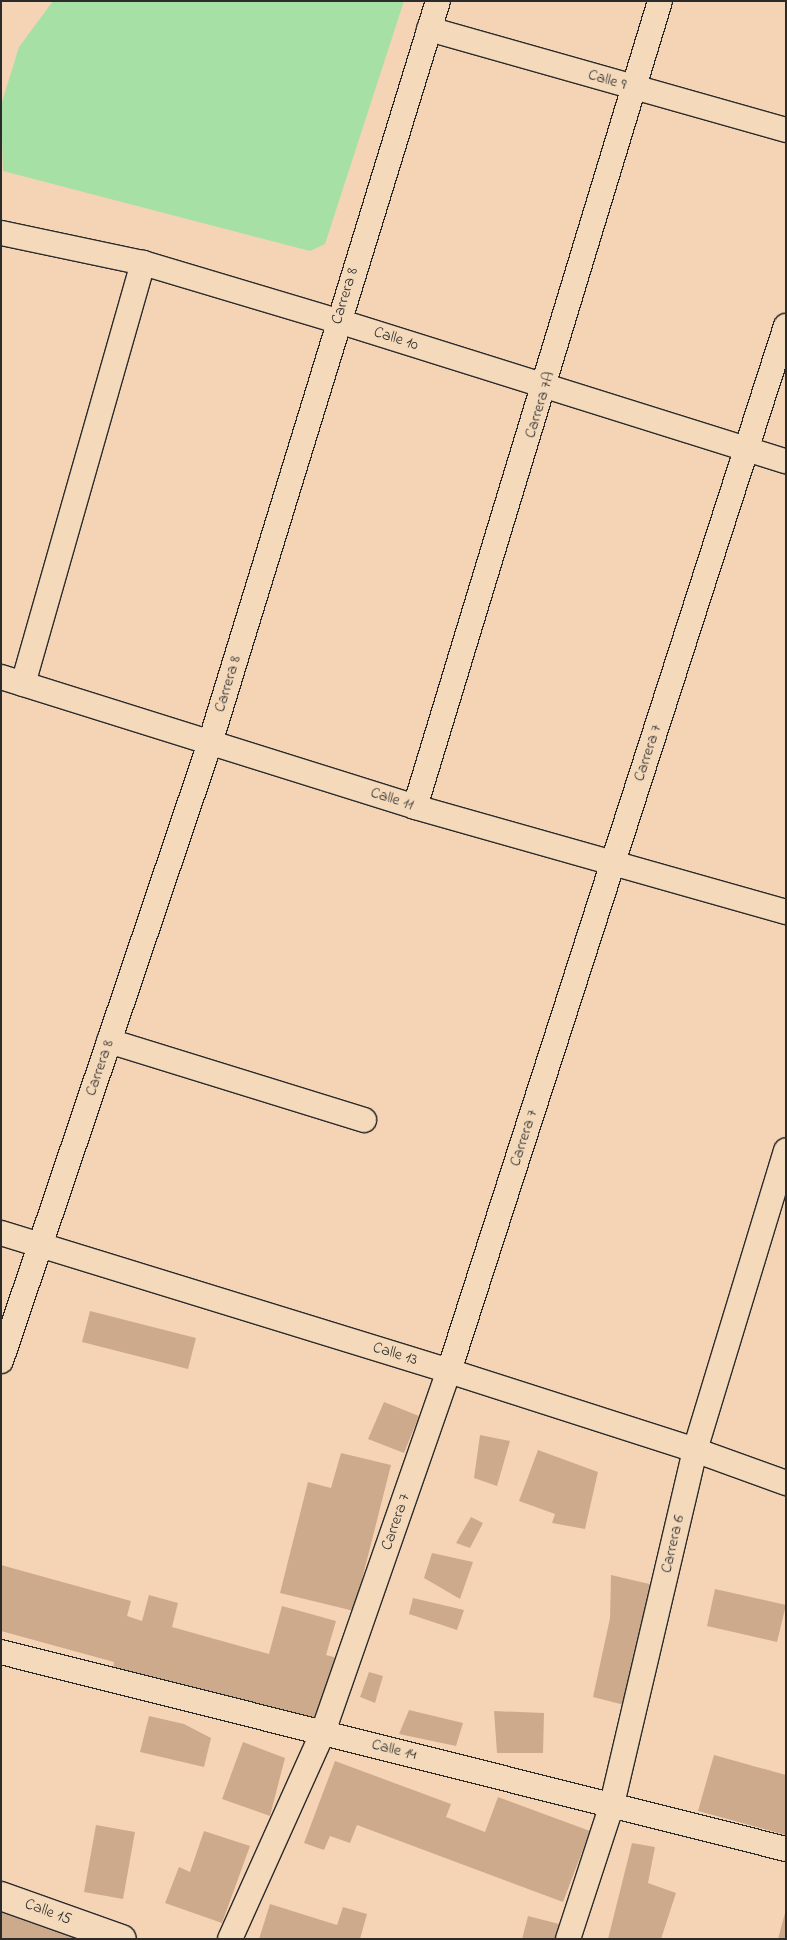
<!DOCTYPE html>
<html>
<head>
<meta charset="utf-8">
<style>
  body { margin:0 }
  #map { position:relative; width:787px; height:1940px; overflow:hidden; background:#f5d4b5; font-family:"Indie Flower",sans-serif }
  div>[style] { position:absolute }
  .green>* { inset:0; background:#a7e0a5 }
  .building>* { inset:0; background:#ceaa8d }
  .roads { filter:drop-shadow(1px 0 #2b2b2b) drop-shadow(-1px 0 #2b2b2b) drop-shadow(0 1px #2b2b2b) drop-shadow(0 -1px #2b2b2b) }
  .street>* { height:24px; margin:-12px; padding:0 12px; transform-origin:12px; border-radius:12px; background:#f4d9bb }
  .secondary>* { height:28px; margin:-14px; padding:0 14px; transform-origin:14px; border-radius:14px; background:#f4d9bb }
  span { translate:-50% -50%; white-space:nowrap; text-align:center; line-height:1.15; -webkit-text-stroke:4.5px #f4d9bb; paint-order:stroke }
  .street-label { font-size:16px; color:#2b2b2b }
  .frame { position:absolute; inset:0; border:2px solid #2b2b2b; pointer-events:none }
</style>
</head>
<body>
<div id="map">
  <div class="green">
    <div style="clip-path:polygon(53px 1px,404px 1px,325px 244px,310px 251px,3px 171px,1px 105px,19px 47px)"></div>
  </div>
  <div class="building">
    <div style="clip-path:polygon(90px 1311px,196px 1338px,188px 1369px,82px 1342px)"></div>
    <div style="clip-path:polygon(384px 1402px,419px 1416px,404px 1453px,368px 1439px)"></div>
    <div style="clip-path:polygon(480px 1435px,510px 1441px,497px 1486px,474px 1478px)"></div>
    <div style="clip-path:polygon(538px 1450px,598px 1472px,585px 1529px,552px 1523px,555px 1514px,519px 1501px)"></div>
    <div style="clip-path:polygon(341px 1453px,391px 1465px,354px 1611px,280px 1593px,308px 1482px,331px 1488px)"></div>
    <div style="clip-path:polygon(471px 1517px,483px 1523px,470px 1548px,456px 1543px)"></div>
    <div style="clip-path:polygon(432px 1553px,473px 1562px,460px 1599px,424px 1578px)"></div>
    <div style="clip-path:polygon(1px 1565px,131px 1601px,127px 1616px,142px 1621px,149px 1595px,178px 1603px,172px 1627px,269px 1654px,282px 1606px,336px 1621px,326px 1655px,337px 1658px,318px 1726px,113px 1669px,114px 1662px,1px 1631px)"></div>
    <div style="clip-path:polygon(611px 1575px,658px 1586px,632px 1707px,593px 1697px,610px 1618px)"></div>
    <div style="clip-path:polygon(715px 1589px,786px 1605px,777px 1642px,707px 1626px)"></div>
    <div style="clip-path:polygon(413px 1598px,464px 1610px,457px 1630px,409px 1614px)"></div>
    <div style="clip-path:polygon(369px 1672px,383px 1676px,375px 1703px,360px 1697px)"></div>
    <div style="clip-path:polygon(409px 1710px,463px 1723px,456px 1746px,399px 1734px)"></div>
    <div style="clip-path:polygon(494px 1711px,544px 1713px,543px 1753px,497px 1753px)"></div>
    <div style="clip-path:polygon(149px 1716px,184px 1724px,211px 1738px,204px 1767px,140px 1752px)"></div>
    <div style="clip-path:polygon(243px 1742px,285px 1758px,270px 1816px,222px 1799px)"></div>
    <div style="clip-path:polygon(714px 1755px,786px 1775px,786px 1835px,698px 1811px)"></div>
    <div style="clip-path:polygon(335px 1761px,451px 1804px,446px 1817px,485px 1832px,498px 1797px,590px 1831px,563px 1902px,357px 1825px,350px 1843px,330px 1836px,324px 1850px,304px 1843px)"></div>
    <div style="clip-path:polygon(96px 1825px,135px 1832px,123px 1899px,84px 1892px)"></div>
    <div style="clip-path:polygon(204px 1831px,250px 1846px,222px 1923px,165px 1903px,179px 1867px,190px 1872px)"></div>
    <div style="clip-path:polygon(632px 1843px,655px 1847px,648px 1883px,676px 1893px,661px 1939px,608px 1939px)"></div>
    <div style="clip-path:polygon(270px 1904px,337px 1925px,343px 1907px,367px 1914px,360px 1939px,259px 1939px)"></div>
    <div style="clip-path:polygon(1px 1910px,79px 1939px,1px 1939px)"></div>
    <div style="clip-path:polygon(785px 1913px,786px 1939px,778px 1939px)"></div>
    <div style="clip-path:polygon(528px 1916px,563px 1925px,559px 1939px,522px 1939px)"></div>
  </div>
  <div class="roads">
    <div class="street">
      <div style="left:429px;top:29px;width:371px;rotate:15.8deg"></div>
      <div style="left:1px;top:233px;width:145px;rotate:11.9deg"></div>
      <div style="left:143px;top:263px;width:203px;rotate:16.6deg"></div>
      <div style="left:338px;top:321px;width:469px;rotate:17.4deg"></div>
      <div style="left:1px;top:677px;width:434px;rotate:17.4deg"></div>
      <div style="left:415px;top:807px;width:386px;rotate:15.8deg"></div>
      <div style="left:23px;top:684px;width:438px;rotate:-74.1deg"></div>
      <div style="left:415px;top:807px;width:842px;rotate:-73.09deg"></div>
      <div style="left:109px;top:1041px;width:267px;rotate:17.2deg"></div>
      <div style="left:1px;top:1233px;width:469px;rotate:17.1deg"></div>
      <div style="left:449px;top:1371px;width:258px;rotate:17.8deg"></div>
      <div style="left:695px;top:1450px;width:97px;rotate:19.9deg"></div>
      <div style="left:1px;top:1361px;width:652px;rotate:-71.32deg"></div>
      <div style="left:210px;top:743px;width:776px;rotate:-72.92deg"></div>
      <div style="left:1px;top:1652px;width:809px;rotate:14.09deg"></div>
      <div style="left:230px;top:1939px;width:227px;rotate:-65.8deg"></div>
      <div style="left:323px;top:1732px;width:382px;rotate:-70.8deg"></div>
      <div style="left:449px;top:1371px;width:1098px;rotate:-72.13deg"></div>
      <div style="left:568px;top:1939px;width:142px;rotate:-71.9deg"></div>
      <div style="left:612px;top:1804px;width:364px;rotate:-76.8deg"></div>
      <div style="left:695px;top:1450px;width:313px;rotate:-73.1deg"></div>
    </div>
    <div class="secondary">
      <div style="left:1px;top:1896px;width:128px;rotate:19.6deg"></div>
    </div>
  </div>
  <div class="street-label">
    <span style="left:607px;top:80px;rotate:16deg">Calle 9</span>
    <span style="left:345px;top:296px;rotate:-73deg">Carrera 8</span>
    <span style="left:396px;top:339px;rotate:18deg">Calle 10</span>
    <span style="left:540px;top:405px;rotate:-73deg">Carrera 7A</span>
    <span style="left:228px;top:684px;rotate:-73deg">Carrera 8</span>
    <span style="left:648px;top:753px;rotate:-72deg">Carrera 7</span>
    <span style="left:392px;top:799px;rotate:17deg">Calle 11</span>
    <span style="left:100px;top:1068px;rotate:-71deg">Carrera 8</span>
    <span style="left:524px;top:1138px;rotate:-72deg">Carrera 7</span>
    <span style="left:395px;top:1354px;rotate:17deg">Calle 13</span>
    <span style="left:396px;top:1522px;rotate:-71deg">Carrera 7</span>
    <span style="left:673px;top:1544px;rotate:-77deg">Carrera 6</span>
    <span style="left:394px;top:1750px;rotate:14deg">Calle 14</span>
    <span style="left:48px;top:1912px;rotate:20deg">Calle 15</span>
  </div>
  <div class="frame"></div>
</div>
</body>
</html>
